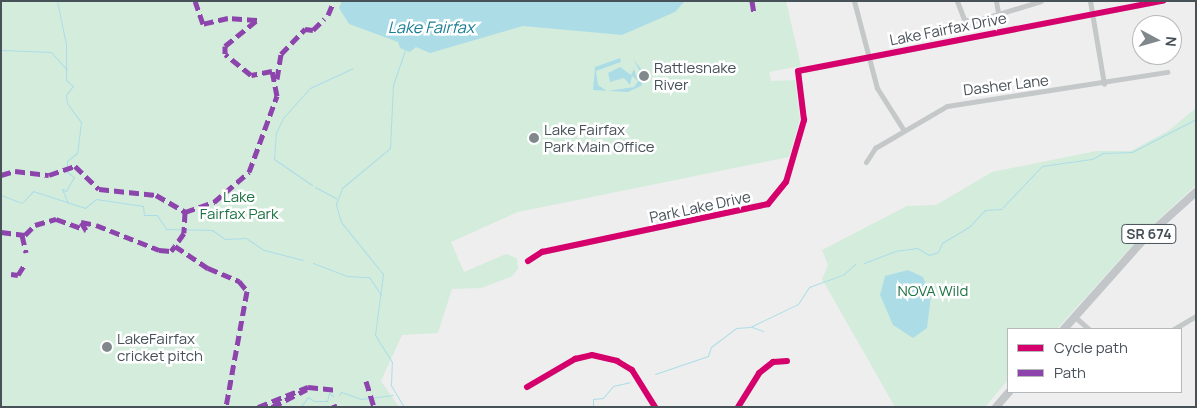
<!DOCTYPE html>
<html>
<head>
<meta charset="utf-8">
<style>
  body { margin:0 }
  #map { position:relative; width:1197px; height:408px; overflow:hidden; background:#eee; font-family:Manrope,sans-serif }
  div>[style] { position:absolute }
  .green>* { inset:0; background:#d4ecdc }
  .water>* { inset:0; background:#acdde7 }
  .stream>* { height:1px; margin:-0.5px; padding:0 0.5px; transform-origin:0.5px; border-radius:0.5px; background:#acdde7 }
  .minor>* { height:5px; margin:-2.5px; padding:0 2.5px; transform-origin:2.5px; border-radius:2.5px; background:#c5c8c9 }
  .primary>* { height:8px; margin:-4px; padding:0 4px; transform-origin:4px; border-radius:4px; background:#c3c6c9 }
  .quiet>* { height:5px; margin-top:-2.5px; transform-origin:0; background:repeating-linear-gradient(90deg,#8e44ad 0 10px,transparent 0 15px) }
  .cycleway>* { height:6px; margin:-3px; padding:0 3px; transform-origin:3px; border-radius:3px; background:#d6006c }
  .dots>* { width:14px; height:14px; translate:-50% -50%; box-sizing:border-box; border:2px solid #fff; border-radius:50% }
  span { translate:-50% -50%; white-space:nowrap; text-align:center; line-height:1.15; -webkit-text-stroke:5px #fff; paint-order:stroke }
  .shield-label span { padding:1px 4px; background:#fff; border:1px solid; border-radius:4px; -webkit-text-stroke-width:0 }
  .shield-label { font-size:14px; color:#475158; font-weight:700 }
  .street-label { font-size:15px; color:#475158 }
  .poi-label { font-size:15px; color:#475158 }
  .left { translate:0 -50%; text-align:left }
  .park-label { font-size:15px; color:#1e7344 }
  .water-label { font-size:16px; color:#187f93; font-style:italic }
  .frame { position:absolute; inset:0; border:2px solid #475158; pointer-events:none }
  .legend { position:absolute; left:1007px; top:328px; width:175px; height:65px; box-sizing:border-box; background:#fff; border:1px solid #b5b9bc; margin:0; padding:6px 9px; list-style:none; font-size:15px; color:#475158 }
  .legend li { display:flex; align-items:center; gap:10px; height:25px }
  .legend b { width:25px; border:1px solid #b5b9bc }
  .north { position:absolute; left:1132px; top:15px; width:50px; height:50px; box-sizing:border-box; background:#fff; border:1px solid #b5b9bc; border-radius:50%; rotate:96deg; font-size:14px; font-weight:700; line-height:20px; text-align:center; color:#475158 }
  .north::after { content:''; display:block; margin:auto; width:18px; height:22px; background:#81888c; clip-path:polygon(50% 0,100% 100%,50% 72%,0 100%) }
</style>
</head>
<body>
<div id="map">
  <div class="green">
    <div style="clip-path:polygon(1px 1px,786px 1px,801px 66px,769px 72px,771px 81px,795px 80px,800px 119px,789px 157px,518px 212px,451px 242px,464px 272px,506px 254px,517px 258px,518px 269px,511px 277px,481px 288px,452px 289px,438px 333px,402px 335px,381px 381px,399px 407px,1px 407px)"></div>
    <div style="clip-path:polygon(1196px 108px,1196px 185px,1141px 236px,1057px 329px,1008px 329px,1008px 380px,985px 407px,895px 407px,822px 279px,828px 265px,822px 250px,907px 206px,936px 205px,992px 172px,1096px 151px,1131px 151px,1168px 131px)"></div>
  </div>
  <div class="water">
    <div style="clip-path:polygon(342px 1px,616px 2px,685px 1px,675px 12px,622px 35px,523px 26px,430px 53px,416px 47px,410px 52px,400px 48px,398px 42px,349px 24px,339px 8px)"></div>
    <div style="clip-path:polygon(620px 58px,621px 62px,596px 71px,598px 85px,607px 91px,634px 87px,642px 75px,633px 59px,646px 75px,641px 86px,628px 92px,593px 90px,595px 67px)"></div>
    <div style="clip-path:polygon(620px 67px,631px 75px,634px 69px,638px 81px,632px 76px,630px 85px,624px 78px,610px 82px,608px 73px)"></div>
    <div style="clip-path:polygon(908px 270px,923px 277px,931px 296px,927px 328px,913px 338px,893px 325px,880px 295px,885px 276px)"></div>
  </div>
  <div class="stream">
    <div style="left:57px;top:1px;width:44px;rotate:78.2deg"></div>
    <div style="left:66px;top:44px;width:36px;rotate:90deg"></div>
    <div style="left:66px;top:80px;width:9px;rotate:41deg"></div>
    <div style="left:73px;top:86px;width:11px;rotate:128deg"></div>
    <div style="left:66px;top:95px;width:8px;rotate:83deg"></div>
    <div style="left:67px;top:103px;width:24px;rotate:54deg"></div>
    <div style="left:81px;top:122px;width:31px;rotate:97deg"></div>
    <div style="left:77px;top:153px;width:13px;rotate:141deg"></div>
    <div style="left:67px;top:161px;width:11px;rotate:90deg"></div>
    <div style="left:67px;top:172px;width:9px;rotate:36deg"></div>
    <div style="left:74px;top:177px;width:16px;rotate:120deg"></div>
    <div style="left:66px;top:191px;width:4px;rotate:-153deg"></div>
    <div style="left:62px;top:189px;width:15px;rotate:67deg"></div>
    <div style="left:1px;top:50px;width:50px;rotate:2.3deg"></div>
    <div style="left:51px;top:52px;width:24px;rotate:48deg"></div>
    <div style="left:312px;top:185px;width:46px;rotate:-145.6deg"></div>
    <div style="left:274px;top:159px;width:26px;rotate:-86deg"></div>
    <div style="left:276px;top:133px;width:17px;rotate:-65deg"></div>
    <div style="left:283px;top:118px;width:40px;rotate:-48deg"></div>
    <div style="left:310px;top:88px;width:47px;rotate:-24.9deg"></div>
    <div style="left:315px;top:187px;width:24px;rotate:28deg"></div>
    <div style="left:1px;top:195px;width:22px;rotate:21deg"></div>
    <div style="left:22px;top:203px;width:16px;rotate:-47deg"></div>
    <div style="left:33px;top:191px;width:55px;rotate:18.1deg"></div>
    <div style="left:85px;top:208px;width:14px;rotate:-39deg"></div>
    <div style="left:96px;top:199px;width:48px;rotate:8.5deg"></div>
    <div style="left:143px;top:206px;width:9px;rotate:84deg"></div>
    <div style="left:144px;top:215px;width:13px"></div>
    <div style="left:157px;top:215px;width:17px;rotate:57deg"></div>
    <div style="left:166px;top:229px;width:46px;rotate:1.2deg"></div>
    <div style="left:212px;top:230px;width:16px;rotate:35deg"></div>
    <div style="left:225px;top:239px;width:21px;rotate:-3deg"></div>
    <div style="left:246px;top:238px;width:22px;rotate:34deg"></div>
    <div style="left:264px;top:250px;width:40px;rotate:14.4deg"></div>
    <div style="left:313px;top:263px;width:36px;rotate:21deg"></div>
    <div style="left:347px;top:276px;width:22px;rotate:3deg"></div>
    <div style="left:369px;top:277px;width:22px;rotate:56deg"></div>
    <div style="left:864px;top:263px;width:33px;rotate:-21deg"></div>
    <div style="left:895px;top:251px;width:22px;rotate:-8deg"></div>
    <div style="left:917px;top:248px;width:14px;rotate:30deg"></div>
    <div style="left:929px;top:255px;width:9px;rotate:-18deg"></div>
    <div style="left:938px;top:252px;width:10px;rotate:-66deg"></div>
    <div style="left:942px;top:243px;width:33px;rotate:-31deg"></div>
    <div style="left:970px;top:226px;width:22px;rotate:-47deg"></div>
    <div style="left:985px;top:210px;width:16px;rotate:-4deg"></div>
    <div style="left:1001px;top:209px;width:59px;rotate:-46.4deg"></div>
    <div style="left:1042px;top:166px;width:50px;rotate:-8deg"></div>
    <div style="left:1092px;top:159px;width:13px;rotate:-29deg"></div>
    <div style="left:1103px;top:153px;width:29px;rotate:-2deg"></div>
    <div style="left:1132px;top:152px;width:72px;rotate:-27.3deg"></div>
    <div style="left:752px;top:327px;width:12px;rotate:20deg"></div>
    <div style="left:655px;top:374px;width:56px;rotate:-18.8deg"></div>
    <div style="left:708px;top:356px;width:9px;rotate:-72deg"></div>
    <div style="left:711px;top:347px;width:31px;rotate:-37deg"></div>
    <div style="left:736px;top:328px;width:14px;rotate:-4deg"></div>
    <div style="left:750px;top:327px;width:53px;rotate:-25.6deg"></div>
    <div style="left:798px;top:304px;width:20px;rotate:-57deg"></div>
    <div style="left:809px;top:287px;width:37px;rotate:-20deg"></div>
    <div style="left:844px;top:274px;width:15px;rotate:-42deg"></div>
    <div style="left:339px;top:395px;width:4px;rotate:-56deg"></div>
    <div style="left:341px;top:392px;width:21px;rotate:19deg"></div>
    <div style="left:361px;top:399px;width:32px;rotate:-7deg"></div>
    <div style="left:292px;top:407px;width:9px;rotate:-6deg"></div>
    <div style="left:301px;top:406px;width:11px;rotate:-52deg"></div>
    <div style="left:308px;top:397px;width:7px;rotate:34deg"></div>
    <div style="left:314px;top:401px;width:13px"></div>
    <div style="left:327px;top:401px;width:8px;rotate:-76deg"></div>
    <div style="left:329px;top:393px;width:5px;rotate:37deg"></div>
    <div style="left:404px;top:407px;width:26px;rotate:-121deg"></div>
    <div style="left:391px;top:385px;width:23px;rotate:-88deg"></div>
    <div style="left:392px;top:362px;width:32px;rotate:-122deg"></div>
    <div style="left:375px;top:335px;width:62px;rotate:-82.5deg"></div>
    <div style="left:383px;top:274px;width:67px;rotate:-128.9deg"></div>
    <div style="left:341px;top:222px;width:19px;rotate:-106deg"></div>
    <div style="left:336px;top:204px;width:17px;rotate:-69deg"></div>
    <div style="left:342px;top:188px;width:62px;rotate:-39.8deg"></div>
    <div style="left:390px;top:148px;width:63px;rotate:-87.3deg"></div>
    <div style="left:393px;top:85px;width:37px;rotate:-71deg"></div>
    <div style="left:593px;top:407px;width:8px;rotate:-90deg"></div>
    <div style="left:593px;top:399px;width:10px;rotate:-6deg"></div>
    <div style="left:603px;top:398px;width:16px;rotate:-50deg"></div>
    <div style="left:613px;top:386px;width:17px;rotate:-13deg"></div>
  </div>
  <div class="minor">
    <div style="left:854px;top:1px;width:90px;rotate:75.2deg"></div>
    <div style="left:877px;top:88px;width:49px;rotate:57.6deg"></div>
    <div style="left:957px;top:1px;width:19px;rotate:69deg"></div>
    <div style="left:964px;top:19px;width:9px;rotate:21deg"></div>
    <div style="left:972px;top:22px;width:72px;rotate:-16.9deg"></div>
    <div style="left:996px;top:1px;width:11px;rotate:80deg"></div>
    <div style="left:1090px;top:1px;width:84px;rotate:80.4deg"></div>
    <div style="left:866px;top:162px;width:17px;rotate:-57deg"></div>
    <div style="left:875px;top:148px;width:83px;rotate:-30.3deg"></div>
    <div style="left:947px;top:106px;width:223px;rotate:-8.8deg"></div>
    <div style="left:528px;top:261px;width:17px;rotate:-33deg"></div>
    <div style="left:542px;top:252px;width:231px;rotate:-12deg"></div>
    <div style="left:768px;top:204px;width:28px;rotate:-51deg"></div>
    <div style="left:786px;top:182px;width:65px;rotate:-73.8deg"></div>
    <div style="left:804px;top:120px;width:49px;rotate:-97deg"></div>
    <div style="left:798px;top:71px;width:372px;rotate:-10.9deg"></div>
    <div style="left:1075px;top:317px;width:18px;rotate:41deg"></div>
    <div style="left:1174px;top:329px;width:26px;rotate:-31deg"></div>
    <div style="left:527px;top:387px;width:56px;rotate:-30.3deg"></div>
    <div style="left:575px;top:359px;width:17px;rotate:-13deg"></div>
    <div style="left:592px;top:355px;width:26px;rotate:13deg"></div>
    <div style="left:617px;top:361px;width:17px;rotate:31deg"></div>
    <div style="left:632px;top:370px;width:44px;rotate:58.1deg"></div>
    <div style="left:738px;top:407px;width:40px;rotate:-58deg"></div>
    <div style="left:759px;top:373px;width:18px;rotate:-38deg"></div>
    <div style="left:773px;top:362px;width:14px;rotate:-4deg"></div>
  </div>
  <div class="primary">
    <div style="left:1064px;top:329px;width:122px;rotate:-48.3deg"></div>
    <div style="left:1145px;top:238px;width:69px;rotate:-42deg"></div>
    <div style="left:996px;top:407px;width:20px;rotate:-49deg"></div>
  </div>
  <div class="quiet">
    <div style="left:752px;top:1px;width:13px;rotate:81deg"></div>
    <div style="left:328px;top:15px;width:15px;rotate:-67deg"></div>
    <div style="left:277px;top:79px;width:25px;rotate:-81deg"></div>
    <div style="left:281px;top:54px;width:35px;rotate:-46deg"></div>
    <div style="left:305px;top:29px;width:8px;rotate:7deg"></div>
    <div style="left:313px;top:30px;width:16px;rotate:-45deg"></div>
    <div style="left:1px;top:175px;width:15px;rotate:-16deg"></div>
    <div style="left:15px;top:171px;width:34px;rotate:7deg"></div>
    <div style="left:49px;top:175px;width:28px;rotate:-19deg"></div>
    <div style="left:75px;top:166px;width:33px;rotate:44deg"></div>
    <div style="left:99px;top:189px;width:57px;rotate:6deg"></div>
    <div style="left:156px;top:195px;width:34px;rotate:30deg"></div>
    <div style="left:185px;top:212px;width:21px;rotate:93deg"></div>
    <div style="left:184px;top:233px;width:16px;rotate:125deg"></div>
    <div style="left:175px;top:246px;width:40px;rotate:34deg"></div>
    <div style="left:208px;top:268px;width:34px;rotate:23deg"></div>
    <div style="left:239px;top:281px;width:13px;rotate:51deg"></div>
    <div style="left:247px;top:291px;width:118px;rotate:100.3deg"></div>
    <div style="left:185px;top:212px;width:31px;rotate:-19deg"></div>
    <div style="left:214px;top:202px;width:46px;rotate:-40.6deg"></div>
    <div style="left:249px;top:172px;width:81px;rotate:-69.8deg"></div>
    <div style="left:277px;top:96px;width:25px;rotate:-101deg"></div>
    <div style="left:272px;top:71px;width:21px;rotate:169deg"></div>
    <div style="left:251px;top:75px;width:33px;rotate:-141deg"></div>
    <div style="left:225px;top:54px;width:8px;rotate:-90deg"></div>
    <div style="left:225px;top:46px;width:41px;rotate:-39.1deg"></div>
    <div style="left:257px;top:20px;width:29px;rotate:-176deg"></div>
    <div style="left:228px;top:18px;width:26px;rotate:167deg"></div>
    <div style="left:203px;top:24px;width:24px;rotate:-109deg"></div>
    <div style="left:1px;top:232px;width:24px;rotate:7deg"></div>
    <div style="left:25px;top:235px;width:14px;rotate:-45deg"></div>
    <div style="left:35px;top:225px;width:22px;rotate:-16deg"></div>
    <div style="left:56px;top:219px;width:32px;rotate:20deg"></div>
    <div style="left:86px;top:230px;width:9px;rotate:-122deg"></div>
    <div style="left:81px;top:222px;width:15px;rotate:11deg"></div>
    <div style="left:96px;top:225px;width:68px;rotate:21.6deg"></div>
    <div style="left:159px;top:250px;width:12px;rotate:5deg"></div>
    <div style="left:171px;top:251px;width:6px;rotate:-51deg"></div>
    <div style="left:22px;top:235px;width:18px;rotate:77deg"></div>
    <div style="left:11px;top:274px;width:7px;rotate:8deg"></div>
    <div style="left:18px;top:275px;width:13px;rotate:-58deg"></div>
    <div style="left:366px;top:381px;width:27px;rotate:73deg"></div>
    <div style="left:334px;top:404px;width:3px;rotate:72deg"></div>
    <div style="left:258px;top:407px;width:54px;rotate:-21.8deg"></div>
    <div style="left:308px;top:387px;width:27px;rotate:6deg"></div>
    <div style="left:272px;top:407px;width:39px;rotate:-27deg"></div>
  </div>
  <div class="cycleway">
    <div style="left:528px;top:261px;width:17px;rotate:-33deg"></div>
    <div style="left:542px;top:252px;width:231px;rotate:-12deg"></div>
    <div style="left:768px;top:204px;width:28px;rotate:-51deg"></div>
    <div style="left:786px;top:182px;width:65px;rotate:-73.8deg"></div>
    <div style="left:804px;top:120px;width:49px;rotate:-97deg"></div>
    <div style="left:798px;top:71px;width:372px;rotate:-10.9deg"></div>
    <div style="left:527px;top:387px;width:56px;rotate:-30.3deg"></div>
    <div style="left:575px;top:359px;width:17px;rotate:-13deg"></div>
    <div style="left:592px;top:355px;width:26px;rotate:13deg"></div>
    <div style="left:617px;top:361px;width:17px;rotate:31deg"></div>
    <div style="left:632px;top:370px;width:44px;rotate:58.1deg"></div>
    <div style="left:738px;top:407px;width:40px;rotate:-58deg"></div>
    <div style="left:759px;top:373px;width:18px;rotate:-38deg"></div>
    <div style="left:773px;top:362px;width:14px;rotate:-4deg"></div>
  </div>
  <div class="dots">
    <div style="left:644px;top:76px;background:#81888c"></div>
    <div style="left:534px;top:138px;background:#81888c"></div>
    <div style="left:107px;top:347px;background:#81888c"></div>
  </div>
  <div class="shield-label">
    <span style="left:1149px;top:234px">SR 674</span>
  </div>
  <div class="street-label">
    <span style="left:948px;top:29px;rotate:-11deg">Lake Fairfax Drive</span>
    <span style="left:1006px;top:85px;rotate:-7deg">Dasher Lane</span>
    <span style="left:700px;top:207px;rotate:-12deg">Park Lake Drive</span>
  </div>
  <div class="poi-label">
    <span class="left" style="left:654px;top:76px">Rattlesnake<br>River</span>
    <span class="left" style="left:544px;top:138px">Lake Fairfax<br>Park Main Office</span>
    <span class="left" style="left:117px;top:347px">LakeFairfax<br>cricket pitch</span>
  </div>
  <div class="park-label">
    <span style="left:239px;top:205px">Lake<br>Fairfax Park</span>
    <span style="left:933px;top:291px">NOVA Wild</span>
  </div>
  <div class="water-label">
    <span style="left:431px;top:27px">Lake Fairfax</span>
  </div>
  <div class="frame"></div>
  <ul class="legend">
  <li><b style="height:6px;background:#d6006c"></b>Cycle path</li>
  <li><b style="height:6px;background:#8e44ad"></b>Path</li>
  </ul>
  <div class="north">N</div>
</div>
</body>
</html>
